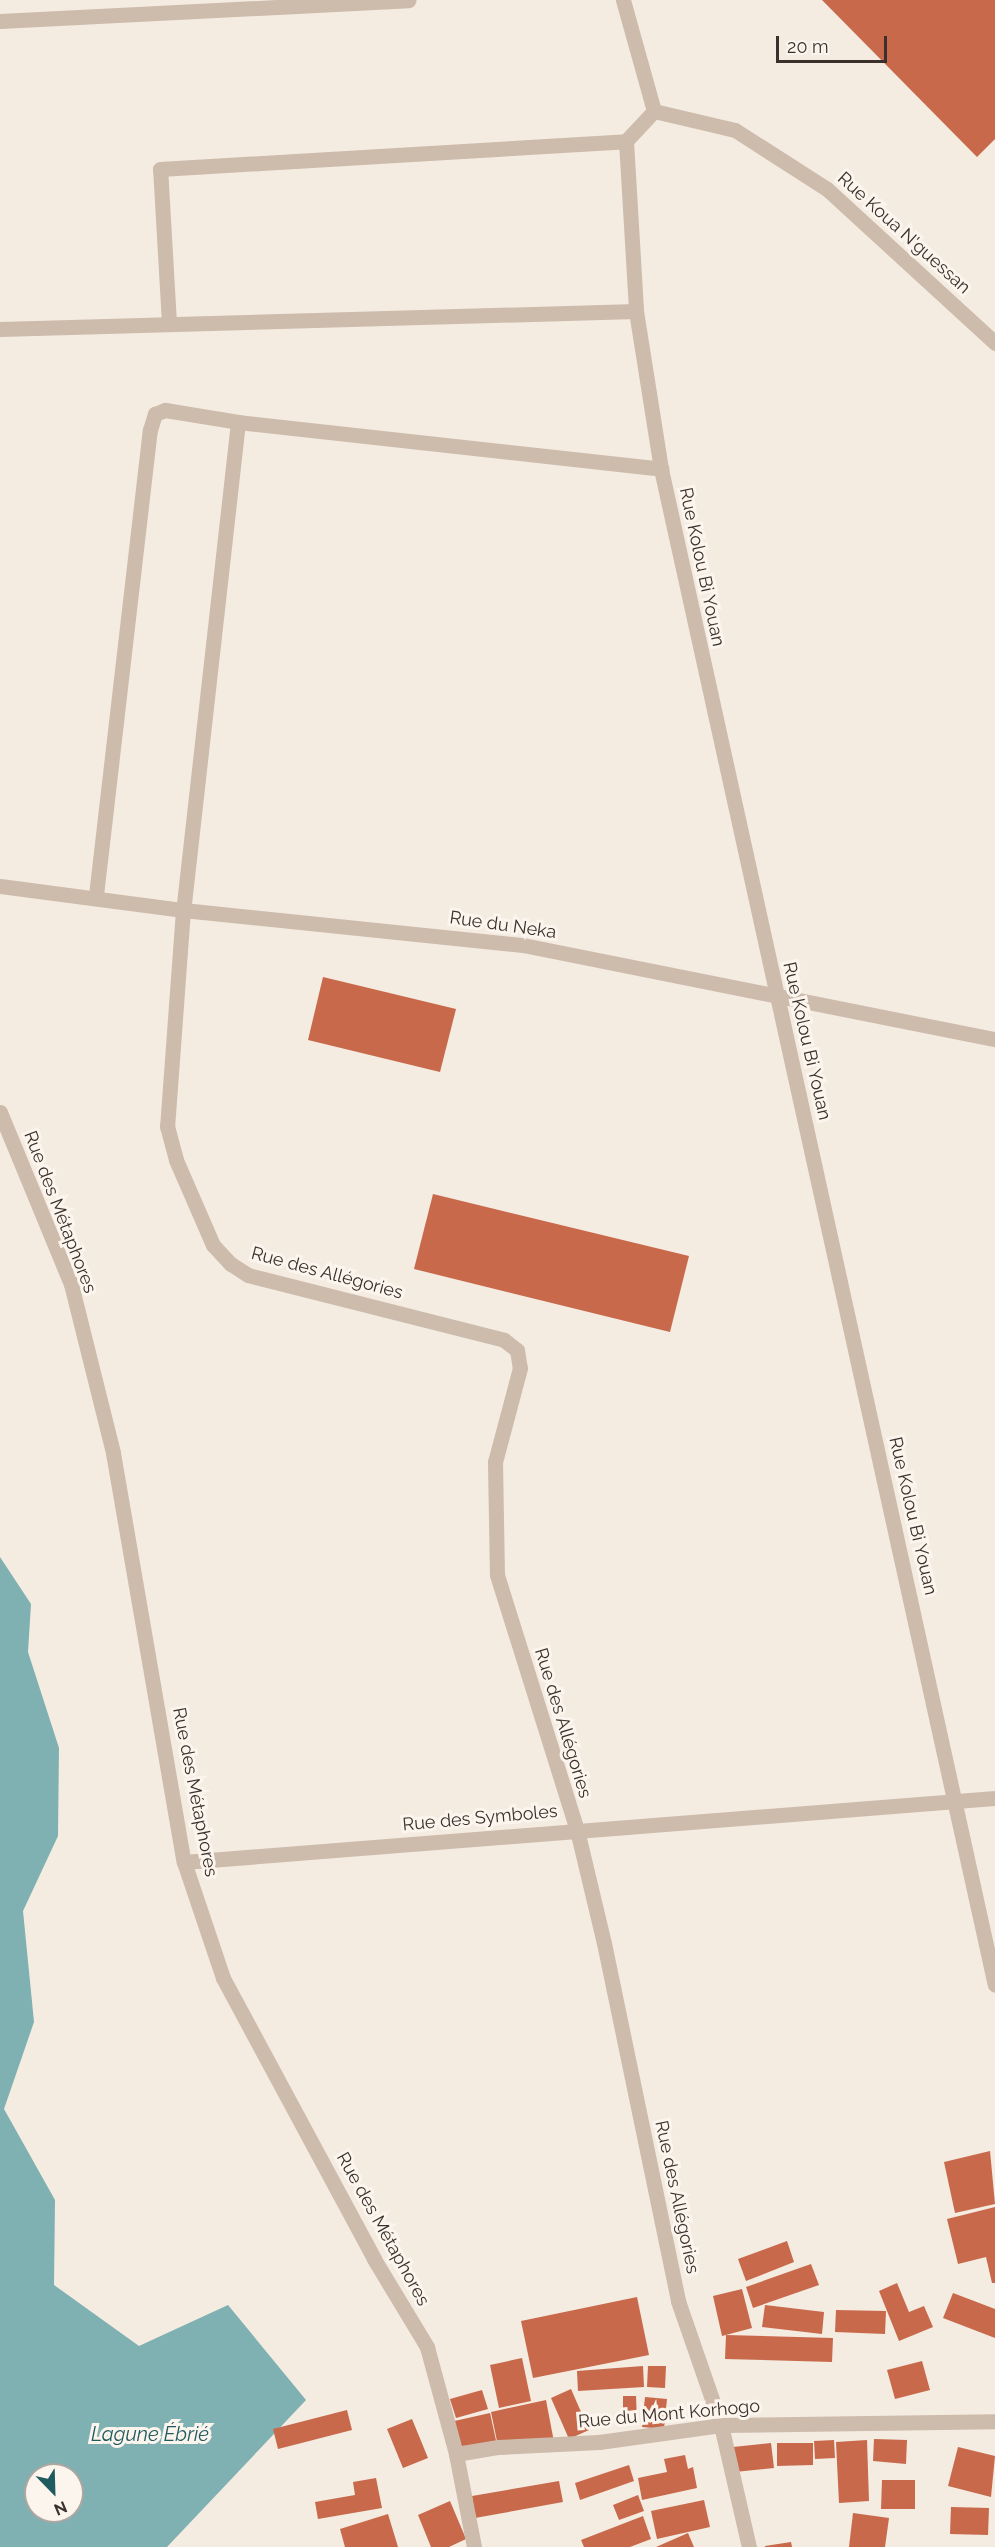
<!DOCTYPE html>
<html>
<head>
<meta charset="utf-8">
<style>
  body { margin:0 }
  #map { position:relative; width:995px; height:2547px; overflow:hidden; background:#f4ebe1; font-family:Raleway,sans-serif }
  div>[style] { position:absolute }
  .water>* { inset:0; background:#7fb0b2 }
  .building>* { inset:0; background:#c8694b }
  .street>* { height:15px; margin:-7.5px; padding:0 7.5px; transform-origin:7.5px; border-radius:7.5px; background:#cdbbac }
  span { translate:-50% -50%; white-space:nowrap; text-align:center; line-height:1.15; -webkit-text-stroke:6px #fbf5ee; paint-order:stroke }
  .street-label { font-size:18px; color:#3b302b }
  .water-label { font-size:20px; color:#1f5a5e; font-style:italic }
  .north { position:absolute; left:24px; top:2463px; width:60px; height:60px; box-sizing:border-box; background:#fbf5ee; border:2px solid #aea6a0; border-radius:50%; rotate:157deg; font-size:16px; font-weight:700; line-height:24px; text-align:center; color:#3b302b }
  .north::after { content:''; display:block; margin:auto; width:21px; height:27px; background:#1f5a5e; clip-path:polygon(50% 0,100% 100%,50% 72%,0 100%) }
  .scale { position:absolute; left:776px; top:36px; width:111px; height:27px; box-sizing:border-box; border:3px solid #3b302b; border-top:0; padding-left:8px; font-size:18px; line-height:21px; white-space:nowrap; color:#3b302b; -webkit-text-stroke:4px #fbf5ee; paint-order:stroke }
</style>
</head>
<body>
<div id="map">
  <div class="water">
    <div style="clip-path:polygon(evenodd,0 1557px,31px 1604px,28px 1652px,59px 1748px,58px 1836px,23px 1911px,34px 2022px,4px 2109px,55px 2200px,54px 2285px,139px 2346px,228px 2305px,306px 2400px,167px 2547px,0 2547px,0 1557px,36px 2475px,72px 2475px,72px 2511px,36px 2511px,36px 2475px)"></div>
  </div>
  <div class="building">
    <div style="clip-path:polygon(822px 0,995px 0,995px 139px,977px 157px)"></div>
    <div style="clip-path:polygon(323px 977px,456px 1009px,440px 1072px,308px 1040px)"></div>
    <div style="clip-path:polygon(433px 1194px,689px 1256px,670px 1332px,414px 1269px)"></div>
    <div style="clip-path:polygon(990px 2151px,995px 2204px,955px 2213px,944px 2162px)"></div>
    <div style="clip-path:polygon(995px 2207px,995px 2283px,992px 2283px,986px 2257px,958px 2264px,947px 2219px)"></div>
    <div style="clip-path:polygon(787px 2241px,794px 2262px,746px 2281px,738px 2259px)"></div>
    <div style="clip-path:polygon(811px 2264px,819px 2285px,753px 2308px,746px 2287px)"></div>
    <div style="clip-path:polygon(897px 2283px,909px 2312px,924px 2306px,933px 2327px,899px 2341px,879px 2291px)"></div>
    <div style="clip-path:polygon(742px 2289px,752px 2328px,722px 2336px,713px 2296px)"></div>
    <div style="clip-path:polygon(953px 2293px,995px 2309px,995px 2338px,943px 2318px)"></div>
    <div style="clip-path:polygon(637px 2297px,649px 2355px,533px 2378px,521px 2321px)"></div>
    <div style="clip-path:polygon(765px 2305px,824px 2312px,822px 2334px,762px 2327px)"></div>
    <div style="clip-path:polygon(836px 2310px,886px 2311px,885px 2334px,835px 2332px)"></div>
    <div style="clip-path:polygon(726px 2335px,833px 2338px,832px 2362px,725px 2359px)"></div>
    <div style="clip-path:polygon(522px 2358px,531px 2401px,499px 2408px,490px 2365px)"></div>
    <div style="clip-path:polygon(922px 2361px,930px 2390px,895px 2399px,887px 2370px)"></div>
    <div style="clip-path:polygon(643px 2366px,644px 2387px,578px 2391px,577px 2371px)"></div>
    <div style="clip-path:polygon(648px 2366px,666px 2366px,665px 2388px,647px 2387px)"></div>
    <div style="clip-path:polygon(571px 2389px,589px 2430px,569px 2439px,551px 2398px)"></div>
    <div style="clip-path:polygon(482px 2390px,488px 2409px,456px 2418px,450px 2399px)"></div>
    <div style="clip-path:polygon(623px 2396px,636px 2396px,637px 2421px,623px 2421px)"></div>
    <div style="clip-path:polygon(645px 2397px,667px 2399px,664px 2429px,642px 2427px)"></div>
    <div style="clip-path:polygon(546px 2400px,554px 2442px,498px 2446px,491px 2412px)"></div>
    <div style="clip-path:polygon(347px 2410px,352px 2430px,278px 2449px,273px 2429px)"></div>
    <div style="clip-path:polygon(490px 2413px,497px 2445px,457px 2454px,450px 2422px)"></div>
    <div style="clip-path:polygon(412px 2419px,428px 2458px,403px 2468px,387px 2429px)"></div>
    <div style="clip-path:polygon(874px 2439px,907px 2440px,906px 2464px,873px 2461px)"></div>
    <div style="clip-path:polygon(834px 2440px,835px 2458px,815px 2459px,814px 2441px)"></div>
    <div style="clip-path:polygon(867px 2440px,869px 2501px,839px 2503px,836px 2442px)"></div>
    <div style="clip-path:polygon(771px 2443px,774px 2468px,735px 2472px,733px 2447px)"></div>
    <div style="clip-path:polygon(777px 2443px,813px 2443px,813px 2465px,777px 2466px)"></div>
    <div style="clip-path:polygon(958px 2447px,995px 2456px,991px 2497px,948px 2486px)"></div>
    <div style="clip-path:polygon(685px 2455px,688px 2469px,693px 2467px,697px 2488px,642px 2500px,638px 2478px,667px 2472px,664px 2459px)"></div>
    <div style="clip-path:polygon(629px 2465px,634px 2481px,580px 2500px,575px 2483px)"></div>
    <div style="clip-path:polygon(376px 2478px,382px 2508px,318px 2519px,315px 2502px,355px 2495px,353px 2482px)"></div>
    <div style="clip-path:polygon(882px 2480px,915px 2480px,915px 2509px,881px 2509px)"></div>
    <div style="clip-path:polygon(559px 2481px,563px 2502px,475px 2518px,472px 2496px)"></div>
    <div style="clip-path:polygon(638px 2495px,644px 2511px,619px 2520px,613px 2505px)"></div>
    <div style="clip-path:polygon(704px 2500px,710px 2527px,657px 2539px,651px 2511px)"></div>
    <div style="clip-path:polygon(450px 2501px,466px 2539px,449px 2547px,431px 2547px,418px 2515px)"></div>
    <div style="clip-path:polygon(951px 2507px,989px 2508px,988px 2535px,950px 2534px)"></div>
    <div style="clip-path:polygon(853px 2513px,889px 2518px,885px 2547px,849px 2547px)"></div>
    <div style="clip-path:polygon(388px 2514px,398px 2547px,345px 2547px,340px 2529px)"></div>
    <div style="clip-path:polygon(643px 2516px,651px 2539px,630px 2547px,584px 2547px,581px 2540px)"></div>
    <div style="clip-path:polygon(688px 2533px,694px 2547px,656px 2547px)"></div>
    <div style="clip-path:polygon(791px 2542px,792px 2547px,765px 2547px,765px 2546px)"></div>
  </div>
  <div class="street">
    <div style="left:623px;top:0;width:115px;rotate:74.4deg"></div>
    <div style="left:654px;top:111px;width:83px;rotate:13.2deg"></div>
    <div style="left:735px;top:130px;width:109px;rotate:32.7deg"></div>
    <div style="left:827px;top:189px;width:228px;rotate:42.5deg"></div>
    <div style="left:0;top:21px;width:409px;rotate:-2.9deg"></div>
    <div style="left:654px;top:111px;width:41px;rotate:133deg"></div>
    <div style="left:626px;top:141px;width:170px;rotate:86.6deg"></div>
    <div style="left:636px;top:311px;width:160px;rotate:81deg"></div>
    <div style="left:661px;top:469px;width:1552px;rotate:77.58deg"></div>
    <div style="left:169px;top:323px;width:154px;rotate:-93.3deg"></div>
    <div style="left:160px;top:169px;width:467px;rotate:-3.4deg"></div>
    <div style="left:0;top:329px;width:636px;rotate:-1.62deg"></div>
    <div style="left:238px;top:422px;width:491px;rotate:96.4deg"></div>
    <div style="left:183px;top:910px;width:217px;rotate:94.2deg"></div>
    <div style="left:167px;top:1126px;width:35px;rotate:75deg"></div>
    <div style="left:176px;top:1160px;width:93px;rotate:66.5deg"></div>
    <div style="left:213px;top:1245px;width:26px;rotate:47deg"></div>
    <div style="left:231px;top:1264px;width:20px;rotate:33deg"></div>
    <div style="left:248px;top:1275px;width:264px;rotate:14.2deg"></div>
    <div style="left:504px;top:1340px;width:16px;rotate:38deg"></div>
    <div style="left:517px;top:1350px;width:18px;rotate:81deg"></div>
    <div style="left:520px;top:1368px;width:97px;rotate:104.9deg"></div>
    <div style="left:495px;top:1462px;width:113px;rotate:89deg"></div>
    <div style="left:497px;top:1575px;width:267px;rotate:72.6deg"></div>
    <div style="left:577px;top:1830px;width:116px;rotate:76.6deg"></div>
    <div style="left:604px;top:1943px;width:366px;rotate:78.3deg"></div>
    <div style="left:678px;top:2301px;width:131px;rotate:70.9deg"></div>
    <div style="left:721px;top:2425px;width:125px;rotate:77.1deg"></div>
    <div style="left:0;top:886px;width:185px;rotate:7.5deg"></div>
    <div style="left:183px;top:910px;width:342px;rotate:5.9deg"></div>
    <div style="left:523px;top:945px;width:481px;rotate:11.3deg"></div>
    <div style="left:96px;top:895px;width:468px;rotate:-83.4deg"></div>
    <div style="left:150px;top:430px;width:17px;rotate:-73deg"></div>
    <div style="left:155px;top:414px;width:11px;rotate:-22deg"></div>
    <div style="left:165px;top:410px;width:74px;rotate:9.3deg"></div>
    <div style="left:238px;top:422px;width:426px;rotate:6.3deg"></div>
    <div style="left:0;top:1112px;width:186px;rotate:67.6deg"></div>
    <div style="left:71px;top:1284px;width:174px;rotate:76deg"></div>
    <div style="left:113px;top:1453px;width:415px;rotate:80.2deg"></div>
    <div style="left:184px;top:1862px;width:122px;rotate:71.4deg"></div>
    <div style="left:223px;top:1978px;width:319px;rotate:61.7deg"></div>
    <div style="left:374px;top:2259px;width:103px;rotate:58.9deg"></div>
    <div style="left:427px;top:2347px;width:111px;rotate:74.8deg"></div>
    <div style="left:456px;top:2454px;width:95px;rotate:79deg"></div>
    <div style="left:184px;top:1862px;width:814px;rotate:-4.51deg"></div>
    <div style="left:456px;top:2454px;width:43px;rotate:-9.5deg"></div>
    <div style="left:498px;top:2447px;width:101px;rotate:-2.8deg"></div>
    <div style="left:599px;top:2442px;width:123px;rotate:-7.9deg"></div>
    <div style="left:721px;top:2425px;width:274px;rotate:-0.8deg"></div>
  </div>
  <div class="street-label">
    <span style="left:904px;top:233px;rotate:42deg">Rue Koua N'guessan</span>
    <span style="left:702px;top:567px;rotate:78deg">Rue Kolou Bi Youan</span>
    <span style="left:503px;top:925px;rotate:8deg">Rue du Neka</span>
    <span style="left:807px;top:1041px;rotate:77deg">Rue Kolou Bi Youan</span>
    <span style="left:60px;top:1212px;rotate:69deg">Rue des Métaphores</span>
    <span style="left:327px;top:1273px;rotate:15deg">Rue des Allégories</span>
    <span style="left:913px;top:1516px;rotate:77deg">Rue Kolou Bi Youan</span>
    <span style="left:563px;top:1723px;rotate:73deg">Rue des Allégories</span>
    <span style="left:195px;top:1792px;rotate:79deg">Rue des Métaphores</span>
    <span style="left:480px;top:1818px;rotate:-5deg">Rue des Symboles</span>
    <span style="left:677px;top:2197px;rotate:78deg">Rue des Allégories</span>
    <span style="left:383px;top:2229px;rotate:61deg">Rue des Métaphores</span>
    <span style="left:669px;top:2414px;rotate:-5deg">Rue du Mont Korhogo</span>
  </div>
  <div class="water-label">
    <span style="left:150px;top:2434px">Lagune Ébrié</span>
  </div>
  <div class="north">N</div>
  <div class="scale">20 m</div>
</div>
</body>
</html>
